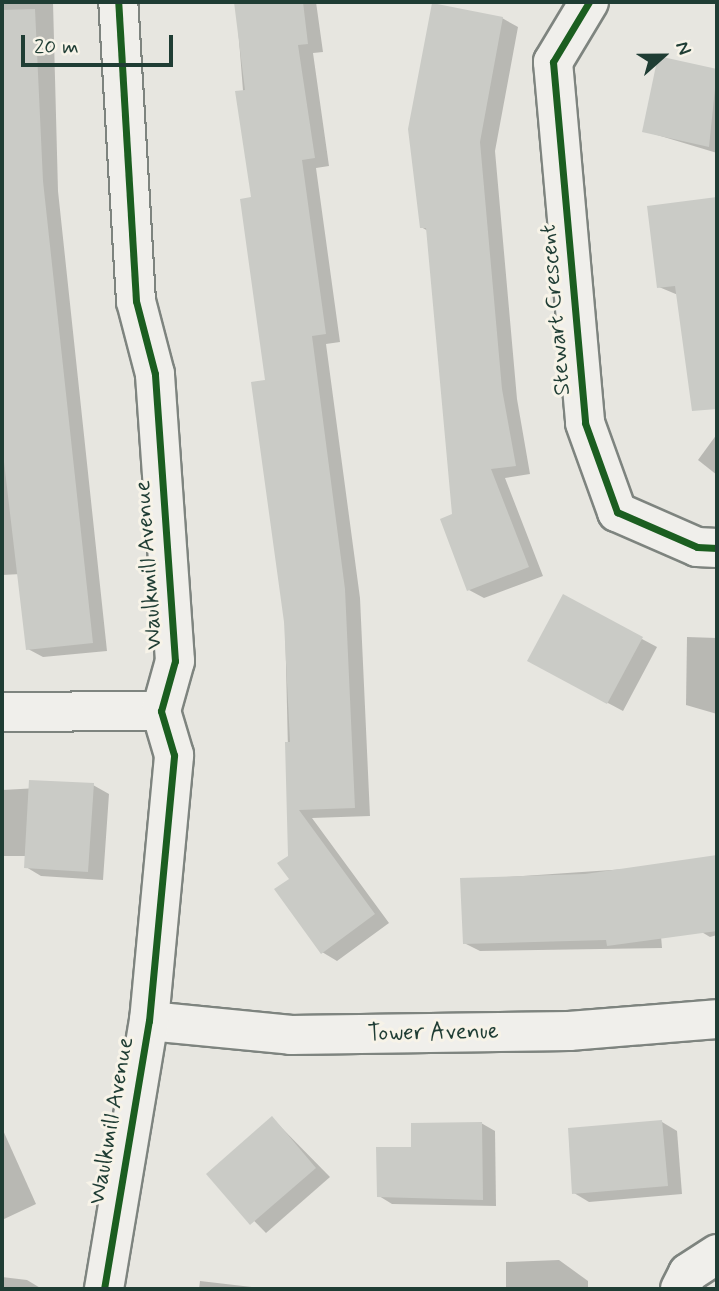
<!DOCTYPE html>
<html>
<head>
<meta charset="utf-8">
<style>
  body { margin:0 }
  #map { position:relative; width:719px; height:1291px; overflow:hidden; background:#e7e6e0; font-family:Mynerve,sans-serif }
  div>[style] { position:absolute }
  .shadow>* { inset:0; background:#0003 }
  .building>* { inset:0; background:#cacbc6 }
  .roads { filter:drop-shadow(2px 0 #7e847f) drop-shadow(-2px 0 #7e847f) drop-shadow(0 2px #7e847f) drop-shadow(0 -2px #7e847f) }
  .minor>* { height:38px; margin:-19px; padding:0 19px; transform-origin:19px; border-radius:19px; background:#f0efeb }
  .cycleway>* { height:7px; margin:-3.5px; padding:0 3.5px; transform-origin:3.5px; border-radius:3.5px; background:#1b5e20 }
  span { translate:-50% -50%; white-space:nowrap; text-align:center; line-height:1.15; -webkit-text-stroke:6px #f7f3e8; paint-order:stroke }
  .street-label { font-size:23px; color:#1f3d34 }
  .frame { position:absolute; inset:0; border:4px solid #1f3d34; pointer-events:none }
  .north { position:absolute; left:628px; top:21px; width:70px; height:70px; -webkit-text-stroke:5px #f7f3e8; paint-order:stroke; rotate:69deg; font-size:19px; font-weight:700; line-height:28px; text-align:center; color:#1f3d34 }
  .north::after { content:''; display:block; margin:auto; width:24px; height:32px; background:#1f3d34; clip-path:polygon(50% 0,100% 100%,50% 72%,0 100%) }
  .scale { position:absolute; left:21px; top:35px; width:152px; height:32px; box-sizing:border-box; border:4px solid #1f3d34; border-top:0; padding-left:9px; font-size:21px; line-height:24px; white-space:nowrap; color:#1f3d34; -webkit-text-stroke:5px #f7f3e8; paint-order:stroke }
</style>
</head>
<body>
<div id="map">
  <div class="shadow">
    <div style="clip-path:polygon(2px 2px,53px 2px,58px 191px,107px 651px,43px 657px,28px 649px,21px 574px,2px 575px)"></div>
    <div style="clip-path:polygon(236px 2px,316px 2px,323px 52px,313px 53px,329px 166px,316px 168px,340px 342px,326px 344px,360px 598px,370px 816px,312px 818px,389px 923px,337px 961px,322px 952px,291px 879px,285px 622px)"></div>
    <div style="clip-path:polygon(502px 18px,518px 27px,495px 151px,517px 399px,530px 474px,505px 478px,543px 576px,484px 598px,469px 590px,454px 516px,428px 231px,421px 227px)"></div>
    <div style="clip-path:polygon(660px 59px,717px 71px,717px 153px,644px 131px)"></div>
    <div style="clip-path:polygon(716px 199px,717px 385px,704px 387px,678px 295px,659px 287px)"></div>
    <div style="clip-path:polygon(717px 434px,717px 475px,698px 460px)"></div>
    <div style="clip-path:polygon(687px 637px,717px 638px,717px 714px,686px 705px)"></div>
    <div style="clip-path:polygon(642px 639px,657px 647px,623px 711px,544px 669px)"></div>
    <div style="clip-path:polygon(93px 785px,109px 794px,103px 880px,41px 876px,26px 867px,26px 856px,2px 856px,2px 790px)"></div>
    <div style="clip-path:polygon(717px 857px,717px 935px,710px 937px,695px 928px,677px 864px)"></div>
    <div style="clip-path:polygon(641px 868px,656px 877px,662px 948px,480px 951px,464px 943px,462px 880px)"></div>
    <div style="clip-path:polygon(272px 1118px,330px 1177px,266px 1233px,208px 1174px)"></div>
    <div style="clip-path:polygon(662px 1122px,677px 1131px,682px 1194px,589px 1202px,574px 1193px)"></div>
    <div style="clip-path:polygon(481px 1123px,495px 1131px,496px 1206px,392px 1204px,379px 1196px,413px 1148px)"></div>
    <div style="clip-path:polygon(2px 1128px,36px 1204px,2px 1220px)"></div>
    <div style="clip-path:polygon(559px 1260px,588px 1281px,588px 1289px,506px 1289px,506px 1262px)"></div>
    <div style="clip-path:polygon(2px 1277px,27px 1280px,42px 1289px,2px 1289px)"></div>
    <div style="clip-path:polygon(200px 1281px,270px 1289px,199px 1289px)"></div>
  </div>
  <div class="building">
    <div style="clip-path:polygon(234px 2px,303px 2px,308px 44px,298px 45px,315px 158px,302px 160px,326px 334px,312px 336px,345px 589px,355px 808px,299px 810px,375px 914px,321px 954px,274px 889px,289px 879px,277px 863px,288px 856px,285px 742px,290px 742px,284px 622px,251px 382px,265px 380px,240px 199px,251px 197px,235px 91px,245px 90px)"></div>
    <div style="clip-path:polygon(432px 3px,503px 17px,480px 142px,502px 389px,516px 466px,491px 469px,529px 567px,467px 591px,440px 519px,452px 514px,426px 228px,420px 228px,408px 129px)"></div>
    <div style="clip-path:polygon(35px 9px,43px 181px,93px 643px,26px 650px,2px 445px,2px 10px)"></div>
    <div style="clip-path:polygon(658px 56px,717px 69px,709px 147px,642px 132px)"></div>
    <div style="clip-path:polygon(717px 197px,717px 409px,692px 411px,675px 286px,657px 288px,647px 206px)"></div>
    <div style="clip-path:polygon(563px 594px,643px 637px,607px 704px,527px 661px)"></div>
    <div style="clip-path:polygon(29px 780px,94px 783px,88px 872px,24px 868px)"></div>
    <div style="clip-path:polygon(717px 855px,717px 931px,607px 946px,606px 940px,463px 944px,460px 878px,585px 874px)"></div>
    <div style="clip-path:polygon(272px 1116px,316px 1168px,250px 1225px,206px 1174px)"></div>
    <div style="clip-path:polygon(662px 1120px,668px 1186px,572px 1194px,568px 1128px)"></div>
    <div style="clip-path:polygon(482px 1122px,483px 1200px,377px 1197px,376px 1147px,411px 1147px,411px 1123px)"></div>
  </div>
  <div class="roads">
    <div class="minor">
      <div style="left:589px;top:2px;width:70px;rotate:121deg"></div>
      <div style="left:553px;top:62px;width:362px;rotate:84.9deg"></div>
      <div style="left:585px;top:423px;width:95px;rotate:70.2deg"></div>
      <div style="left:617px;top:512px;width:87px;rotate:23.6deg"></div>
      <div style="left:697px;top:547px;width:20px;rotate:3deg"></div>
      <div style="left:2px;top:712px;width:159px;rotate:-0.4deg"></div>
      <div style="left:149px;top:1021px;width:143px;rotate:5.6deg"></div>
      <div style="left:291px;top:1035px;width:278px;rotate:-0.8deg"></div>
      <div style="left:569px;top:1031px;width:148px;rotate:-4.6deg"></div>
      <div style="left:104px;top:1289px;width:272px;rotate:-80.5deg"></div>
      <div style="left:149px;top:1021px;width:267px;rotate:-84.6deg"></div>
      <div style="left:174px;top:755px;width:46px;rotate:-106.5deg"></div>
      <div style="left:161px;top:711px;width:52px;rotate:-74.4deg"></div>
      <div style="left:175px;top:661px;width:288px;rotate:-94deg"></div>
      <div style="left:155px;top:374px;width:75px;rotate:-104.6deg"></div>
      <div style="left:136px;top:301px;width:300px;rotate:-93.4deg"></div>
      <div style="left:680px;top:1289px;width:18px;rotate:-63deg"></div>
      <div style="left:688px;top:1273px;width:35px;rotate:-33deg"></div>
    </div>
  </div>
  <div class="cycleway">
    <div style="left:589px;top:2px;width:70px;rotate:121deg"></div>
    <div style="left:553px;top:62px;width:362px;rotate:84.9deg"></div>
    <div style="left:585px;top:423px;width:95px;rotate:70.2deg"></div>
    <div style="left:617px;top:512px;width:87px;rotate:23.6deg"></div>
    <div style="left:697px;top:547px;width:20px;rotate:3deg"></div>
    <div style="left:104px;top:1289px;width:272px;rotate:-80.5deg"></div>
    <div style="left:149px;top:1021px;width:267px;rotate:-84.6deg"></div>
    <div style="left:174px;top:755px;width:46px;rotate:-106.5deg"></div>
    <div style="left:161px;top:711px;width:52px;rotate:-74.4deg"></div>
    <div style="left:175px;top:661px;width:288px;rotate:-94deg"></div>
    <div style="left:155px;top:374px;width:75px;rotate:-104.6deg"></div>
    <div style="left:136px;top:301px;width:300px;rotate:-93.4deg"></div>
  </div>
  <div class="street-label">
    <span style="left:556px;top:310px;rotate:-95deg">Stewart Crescent</span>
    <span style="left:149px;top:565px;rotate:-94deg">Waulkmill Avenue</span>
    <span style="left:433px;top:1033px;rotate:-1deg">Tower Avenue</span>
    <span style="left:112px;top:1121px;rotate:-80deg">Waulkmill Avenue</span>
  </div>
  <div class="frame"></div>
  <div class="north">N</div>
  <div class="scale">20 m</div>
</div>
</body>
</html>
